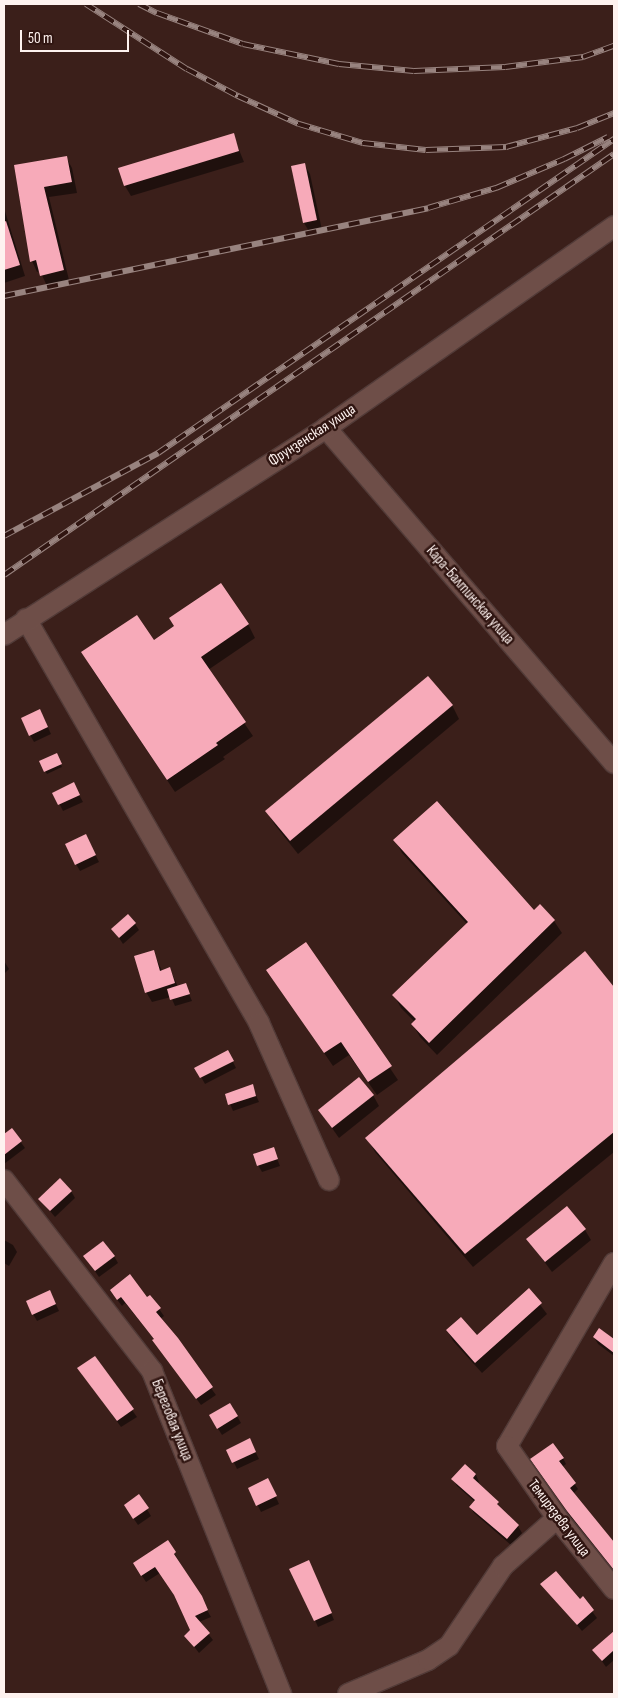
<!DOCTYPE html>
<html>
<head>
<meta charset="utf-8">
<style>
  body { margin:0 }
  #map { position:relative; width:618px; height:1698px; overflow:hidden; background:#3b1f1a; font-family:"Sofia Sans Condensed",sans-serif }
  div>[style] { position:absolute }
  .shadow>* { inset:0; background:#0007 }
  .building>* { inset:0; background:#f7aab9 }
  .roads { filter:drop-shadow(1px 0 #523b38) drop-shadow(-1px 0 #523b38) drop-shadow(0 1px #523b38) drop-shadow(0 -1px #523b38) }
  .minor>* { height:20px; margin:-10px; padding:0 10px; transform-origin:10px; border-radius:10px; background:#6e4e48 }
  .rail>* { height:5.5px; margin-top:-2.75px; transform-origin:0; background:repeating-linear-gradient(90deg,#301511 0 11px,#98837f 0 22px); box-sizing:border-box; border-block:1px solid #98837f }
  span { translate:-50% -50%; white-space:nowrap; text-align:center; line-height:1.15; -webkit-text-stroke:5px #301511; paint-order:stroke }
  .street-label { font-size:15px; color:#fef2ef }
  .frame { position:absolute; inset:0; border:5px solid #fef2ef; pointer-events:none }
  .scale { position:absolute; left:20px; top:30px; width:109px; height:22px; box-sizing:border-box; border:2px solid #fef2ef; border-top:0; padding-left:6px; font-size:15px; line-height:18px; white-space:nowrap; color:#fef2ef; -webkit-text-stroke:4px #301511; paint-order:stroke }
</style>
</head>
<body>
<div id="map">
  <div class="shadow">
    <div style="clip-path:polygon(233px 135px,244px 162px,131px 196px,125px 186px)"></div>
    <div style="clip-path:polygon(66px 157px,72px 168px,77px 193px,49px 197px,69px 280px,47px 286px,40px 271px,37px 272px,32px 261px,15px 166px)"></div>
    <div style="clip-path:polygon(304px 164px,310px 174px,322px 230px,310px 233px,304px 223px)"></div>
    <div style="clip-path:polygon(4px 208px,25px 276px,4px 283px)"></div>
    <div style="clip-path:polygon(248px 624px,255px 638px,208px 670px,253px 736px,223px 757px,225px 759px,175px 792px,90px 666px)"></div>
    <div style="clip-path:polygon(452px 705px,459px 719px,298px 854px,275px 825px,267px 812px)"></div>
    <div style="clip-path:polygon(43px 717px,51px 734px,34px 742px,30px 735px)"></div>
    <div style="clip-path:polygon(58px 758px,62px 767px,47px 774px,45px 771px)"></div>
    <div style="clip-path:polygon(77px 791px,83px 802px,63px 811px,54px 793px)"></div>
    <div style="clip-path:polygon(395px 840px,534px 911px,540px 906px,554px 921px,562px 933px,437px 1055px,420px 1037px,413px 1025px,415px 1022px,401px 1008px,394px 995px,467px 924px,402px 853px)"></div>
    <div style="clip-path:polygon(89px 842px,99px 862px,80px 871px,76px 864px)"></div>
    <div style="clip-path:polygon(135px 924px,139px 930px,123px 944px,113px 929px)"></div>
    <div style="clip-path:polygon(153px 951px,162px 971px,170px 969px,178px 987px,185px 984px,192px 1001px,175px 1006px,171px 997px,152px 1002px,146px 992px)"></div>
    <div style="clip-path:polygon(584px 953px,614px 989px,614px 1152px,473px 1267px,375px 1152px,367px 1138px)"></div>
    <div style="clip-path:polygon(4px 961px,9px 969px,4px 974px)"></div>
    <div style="clip-path:polygon(276px 983px,344px 1000px,398px 1080px,377px 1095px,349px 1055px,333px 1066px)"></div>
    <div style="clip-path:polygon(228px 1052px,236px 1068px,205px 1084px,196px 1068px)"></div>
    <div style="clip-path:polygon(252px 1086px,259px 1102px,233px 1111px,230px 1104px)"></div>
    <div style="clip-path:polygon(373px 1095px,379px 1106px,339px 1138px,320px 1111px)"></div>
    <div style="clip-path:polygon(12px 1130px,25px 1148px,4px 1164px,4px 1136px)"></div>
    <div style="clip-path:polygon(273px 1149px,280px 1166px,262px 1172px,258px 1165px)"></div>
    <div style="clip-path:polygon(71px 1191px,75px 1198px,55px 1217px,40px 1199px)"></div>
    <div style="clip-path:polygon(585px 1230px,591px 1240px,552px 1272px,528px 1240px)"></div>
    <div style="clip-path:polygon(4px 1240px,13px 1245px,17px 1252px,9px 1266px,4px 1263px)"></div>
    <div style="clip-path:polygon(114px 1256px,118px 1263px,99px 1277px,85px 1257px)"></div>
    <div style="clip-path:polygon(529px 1290px,547px 1314px,482px 1373px,453px 1341px,447px 1330px,477px 1336px)"></div>
    <div style="clip-path:polygon(150px 1296px,164px 1316px,160px 1319px,216px 1395px,201px 1405px,158px 1347px,155px 1340px,125px 1303px,122px 1306px,115px 1297px,147px 1299px)"></div>
    <div style="clip-path:polygon(53px 1298px,59px 1311px,37px 1321px,33px 1314px)"></div>
    <div style="clip-path:polygon(599px 1330px,614px 1341px,614px 1356px,598px 1344px,594px 1337px)"></div>
    <div style="clip-path:polygon(95px 1358px,137px 1417px,121px 1427px,78px 1368px)"></div>
    <div style="clip-path:polygon(230px 1404px,241px 1423px,222px 1435px,210px 1416px)"></div>
    <div style="clip-path:polygon(253px 1447px,259px 1459px,237px 1469px,228px 1450px)"></div>
    <div style="clip-path:polygon(563px 1458px,566px 1464px,562px 1467px,578px 1489px,573px 1494px,614px 1544px,614px 1570px,571px 1517px,535px 1465px)"></div>
    <div style="clip-path:polygon(465px 1466px,476px 1475px,479px 1482px,478px 1483px,518px 1526px,522px 1533px,511px 1545px,474px 1513px,470px 1507px,475px 1502px,457px 1486px,453px 1479px)"></div>
    <div style="clip-path:polygon(271px 1486px,279px 1504px,261px 1512px,249px 1488px)"></div>
    <div style="clip-path:polygon(139px 1496px,151px 1516px,138px 1525px,129px 1512px)"></div>
    <div style="clip-path:polygon(168px 1542px,211px 1617px,199px 1622px,213px 1640px,199px 1653px,186px 1636px,192px 1631px,177px 1598px,160px 1573px,146px 1582px,138px 1570px)"></div>
    <div style="clip-path:polygon(312px 1568px,334px 1620px,318px 1627px,315px 1620px)"></div>
    <div style="clip-path:polygon(542px 1584px,580px 1600px,582px 1598px,597px 1618px,582px 1631px)"></div>
    <div style="clip-path:polygon(610px 1636px,614px 1640px,614px 1660px,606px 1667px,594px 1650px)"></div>
  </div>
  <div class="building">
    <div style="clip-path:polygon(234px 133px,239px 151px,124px 186px,118px 168px)"></div>
    <div style="clip-path:polygon(67px 156px,72px 182px,44px 187px,64px 270px,40px 276px,36px 260px,30px 262px,14px 165px)"></div>
    <div style="clip-path:polygon(305px 163px,317px 220px,303px 223px,291px 166px)"></div>
    <div style="clip-path:polygon(6px 221px,20px 265px,4px 270px,4px 222px)"></div>
    <div style="clip-path:polygon(221px 583px,249px 624px,201px 657px,246px 722px,216px 743px,218px 745px,167px 780px,81px 652px,137px 615px,154px 640px,174px 626px,169px 618px)"></div>
    <div style="clip-path:polygon(428px 676px,453px 705px,290px 841px,265px 811px)"></div>
    <div style="clip-path:polygon(40px 709px,48px 727px,29px 736px,21px 718px)"></div>
    <div style="clip-path:polygon(57px 753px,62px 764px,44px 772px,39px 761px)"></div>
    <div style="clip-path:polygon(74px 782px,80px 795px,58px 805px,52px 793px)"></div>
    <div style="clip-path:polygon(437px 801px,534px 910px,540px 904px,555px 920px,429px 1043px,411px 1024px,416px 1019px,392px 995px,468px 922px,393px 840px)"></div>
    <div style="clip-path:polygon(86px 834px,96px 855px,75px 865px,65px 844px)"></div>
    <div style="clip-path:polygon(128px 914px,136px 923px,119px 938px,111px 929px)"></div>
    <div style="clip-path:polygon(306px 942px,392px 1066px,368px 1082px,341px 1042px,324px 1053px,266px 970px)"></div>
    <div style="clip-path:polygon(154px 950px,160px 971px,170px 967px,175px 983px,145px 993px,134px 956px)"></div>
    <div style="clip-path:polygon(585px 951px,614px 987px,614px 1132px,465px 1254px,365px 1138px)"></div>
    <div style="clip-path:polygon(186px 983px,190px 994px,170px 1000px,167px 989px)"></div>
    <div style="clip-path:polygon(228px 1050px,234px 1061px,200px 1078px,194px 1068px)"></div>
    <div style="clip-path:polygon(359px 1077px,374px 1095px,332px 1128px,318px 1110px)"></div>
    <div style="clip-path:polygon(253px 1084px,256px 1096px,228px 1105px,225px 1094px)"></div>
    <div style="clip-path:polygon(12px 1128px,22px 1141px,4px 1155px,4px 1134px)"></div>
    <div style="clip-path:polygon(274px 1147px,278px 1159px,257px 1166px,253px 1154px)"></div>
    <div style="clip-path:polygon(60px 1178px,72px 1191px,50px 1211px,38px 1199px)"></div>
    <div style="clip-path:polygon(567px 1206px,586px 1229px,545px 1262px,526px 1239px)"></div>
    <div style="clip-path:polygon(103px 1241px,115px 1256px,95px 1271px,83px 1256px)"></div>
    <div style="clip-path:polygon(130px 1274px,147px 1297px,150px 1295px,161px 1308px,156px 1312px,178px 1338px,213px 1387px,196px 1399px,152px 1340px,154px 1339px,121px 1297px,117px 1300px,110px 1290px)"></div>
    <div style="clip-path:polygon(529px 1288px,542px 1303px,475px 1363px,446px 1330px,461px 1317px,477px 1335px)"></div>
    <div style="clip-path:polygon(50px 1290px,56px 1304px,32px 1315px,26px 1301px)"></div>
    <div style="clip-path:polygon(599px 1328px,614px 1339px,614px 1353px,593px 1337px)"></div>
    <div style="clip-path:polygon(95px 1356px,134px 1409px,117px 1421px,77px 1368px)"></div>
    <div style="clip-path:polygon(230px 1403px,238px 1416px,217px 1429px,209px 1415px)"></div>
    <div style="clip-path:polygon(250px 1438px,256px 1452px,232px 1463px,226px 1450px)"></div>
    <div style="clip-path:polygon(553px 1443px,564px 1458px,559px 1461px,576px 1483px,570px 1488px,614px 1542px,614px 1570px,567px 1511px,530px 1459px)"></div>
    <div style="clip-path:polygon(465px 1464px,476px 1474px,473px 1478px,499px 1502px,497px 1504px,519px 1525px,507px 1539px,469px 1507px,475px 1500px,451px 1479px)"></div>
    <div style="clip-path:polygon(268px 1478px,277px 1496px,256px 1506px,248px 1488px)"></div>
    <div style="clip-path:polygon(139px 1494px,149px 1508px,133px 1519px,124px 1505px)"></div>
    <div style="clip-path:polygon(168px 1540px,176px 1552px,174px 1554px,202px 1596px,208px 1610px,195px 1616px,210px 1633px,194px 1647px,184px 1636px,190px 1630px,174px 1595px,155px 1567px,141px 1576px,133px 1563px)"></div>
    <div style="clip-path:polygon(309px 1560px,332px 1613px,314px 1621px,289px 1569px)"></div>
    <div style="clip-path:polygon(556px 1571px,580px 1599px,583px 1596px,594px 1610px,577px 1625px,540px 1584px)"></div>
    <div style="clip-path:polygon(614px 1631px,614px 1650px,602px 1661px,592px 1650px)"></div>
  </div>
  <div class="roads">
    <div class="minor">
      <div style="left:326px;top:428px;width:442px;rotate:49.3deg"></div>
      <div style="left:26px;top:619px;width:466px;rotate:60deg"></div>
      <div style="left:259px;top:1023px;width:172px;rotate:66deg"></div>
      <div style="left:4px;top:635px;width:383px;rotate:-32.7deg"></div>
      <div style="left:326px;top:428px;width:352px;rotate:-35deg"></div>
      <div style="left:4px;top:1180px;width:242px;rotate:52.2deg"></div>
      <div style="left:152px;top:1371px;width:348px;rotate:68.2deg"></div>
      <div style="left:614px;top:1263px;width:212px;rotate:120.3deg"></div>
      <div style="left:507px;top:1446px;width:88px;rotate:55.2deg"></div>
      <div style="left:557px;top:1518px;width:91px;rotate:51.2deg"></div>
      <div style="left:348px;top:1694px;width:87px;rotate:-23deg"></div>
      <div style="left:428px;top:1660px;width:25px;rotate:-34deg"></div>
      <div style="left:449px;top:1646px;width:97px;rotate:-56deg"></div>
      <div style="left:503px;top:1566px;width:72px;rotate:-41.6deg"></div>
    </div>
  </div>
  <div class="rail">
    <div style="left:86px;top:4px;width:120px;rotate:32.8deg"></div>
    <div style="left:187px;top:69px;width:58px;rotate:27.9deg"></div>
    <div style="left:238px;top:96px;width:67px;rotate:24.7deg"></div>
    <div style="left:299px;top:124px;width:67px;rotate:16.5deg"></div>
    <div style="left:363px;top:143px;width:63px;rotate:6.3deg"></div>
    <div style="left:426px;top:150px;width:80px;rotate:-2.1deg"></div>
    <div style="left:506px;top:147px;width:73px;rotate:-15deg"></div>
    <div style="left:577px;top:128px;width:40px;rotate:-22deg"></div>
    <div style="left:139px;top:4px;width:20px;rotate:27deg"></div>
    <div style="left:157px;top:13px;width:91px;rotate:19.8deg"></div>
    <div style="left:243px;top:44px;width:98px;rotate:11.8deg"></div>
    <div style="left:339px;top:64px;width:75px;rotate:5.3deg"></div>
    <div style="left:414px;top:71px;width:91px;rotate:-2.5deg"></div>
    <div style="left:505px;top:67px;width:79px;rotate:-7.3deg"></div>
    <div style="left:583px;top:57px;width:33px;rotate:-20deg"></div>
    <div style="left:4px;top:296px;width:433px;rotate:-11.7deg"></div>
    <div style="left:428px;top:208px;width:71px;rotate:-16.4deg"></div>
    <div style="left:496px;top:188px;width:74px;rotate:-23.1deg"></div>
    <div style="left:564px;top:159px;width:49px;rotate:-26.6deg"></div>
    <div style="left:4px;top:536px;width:175px;rotate:-28.3deg"></div>
    <div style="left:158px;top:453px;width:554px;rotate:-34.55deg"></div>
    <div style="left:4px;top:575px;width:741px;rotate:-34.61deg"></div>
  </div>
  <div class="street-label">
    <span style="left:312px;top:435px;rotate:-33deg">Фрунзенская улица</span>
    <span style="left:470px;top:595px;rotate:49deg">Кара-Балтинская улица</span>
    <span style="left:172px;top:1420px;rotate:68deg">Береговая улица</span>
    <span style="left:559px;top:1518px;rotate:53deg">Темирязева улица</span>
  </div>
  <div class="frame"></div>
  <div class="scale">50 m</div>
</div>
</body>
</html>
